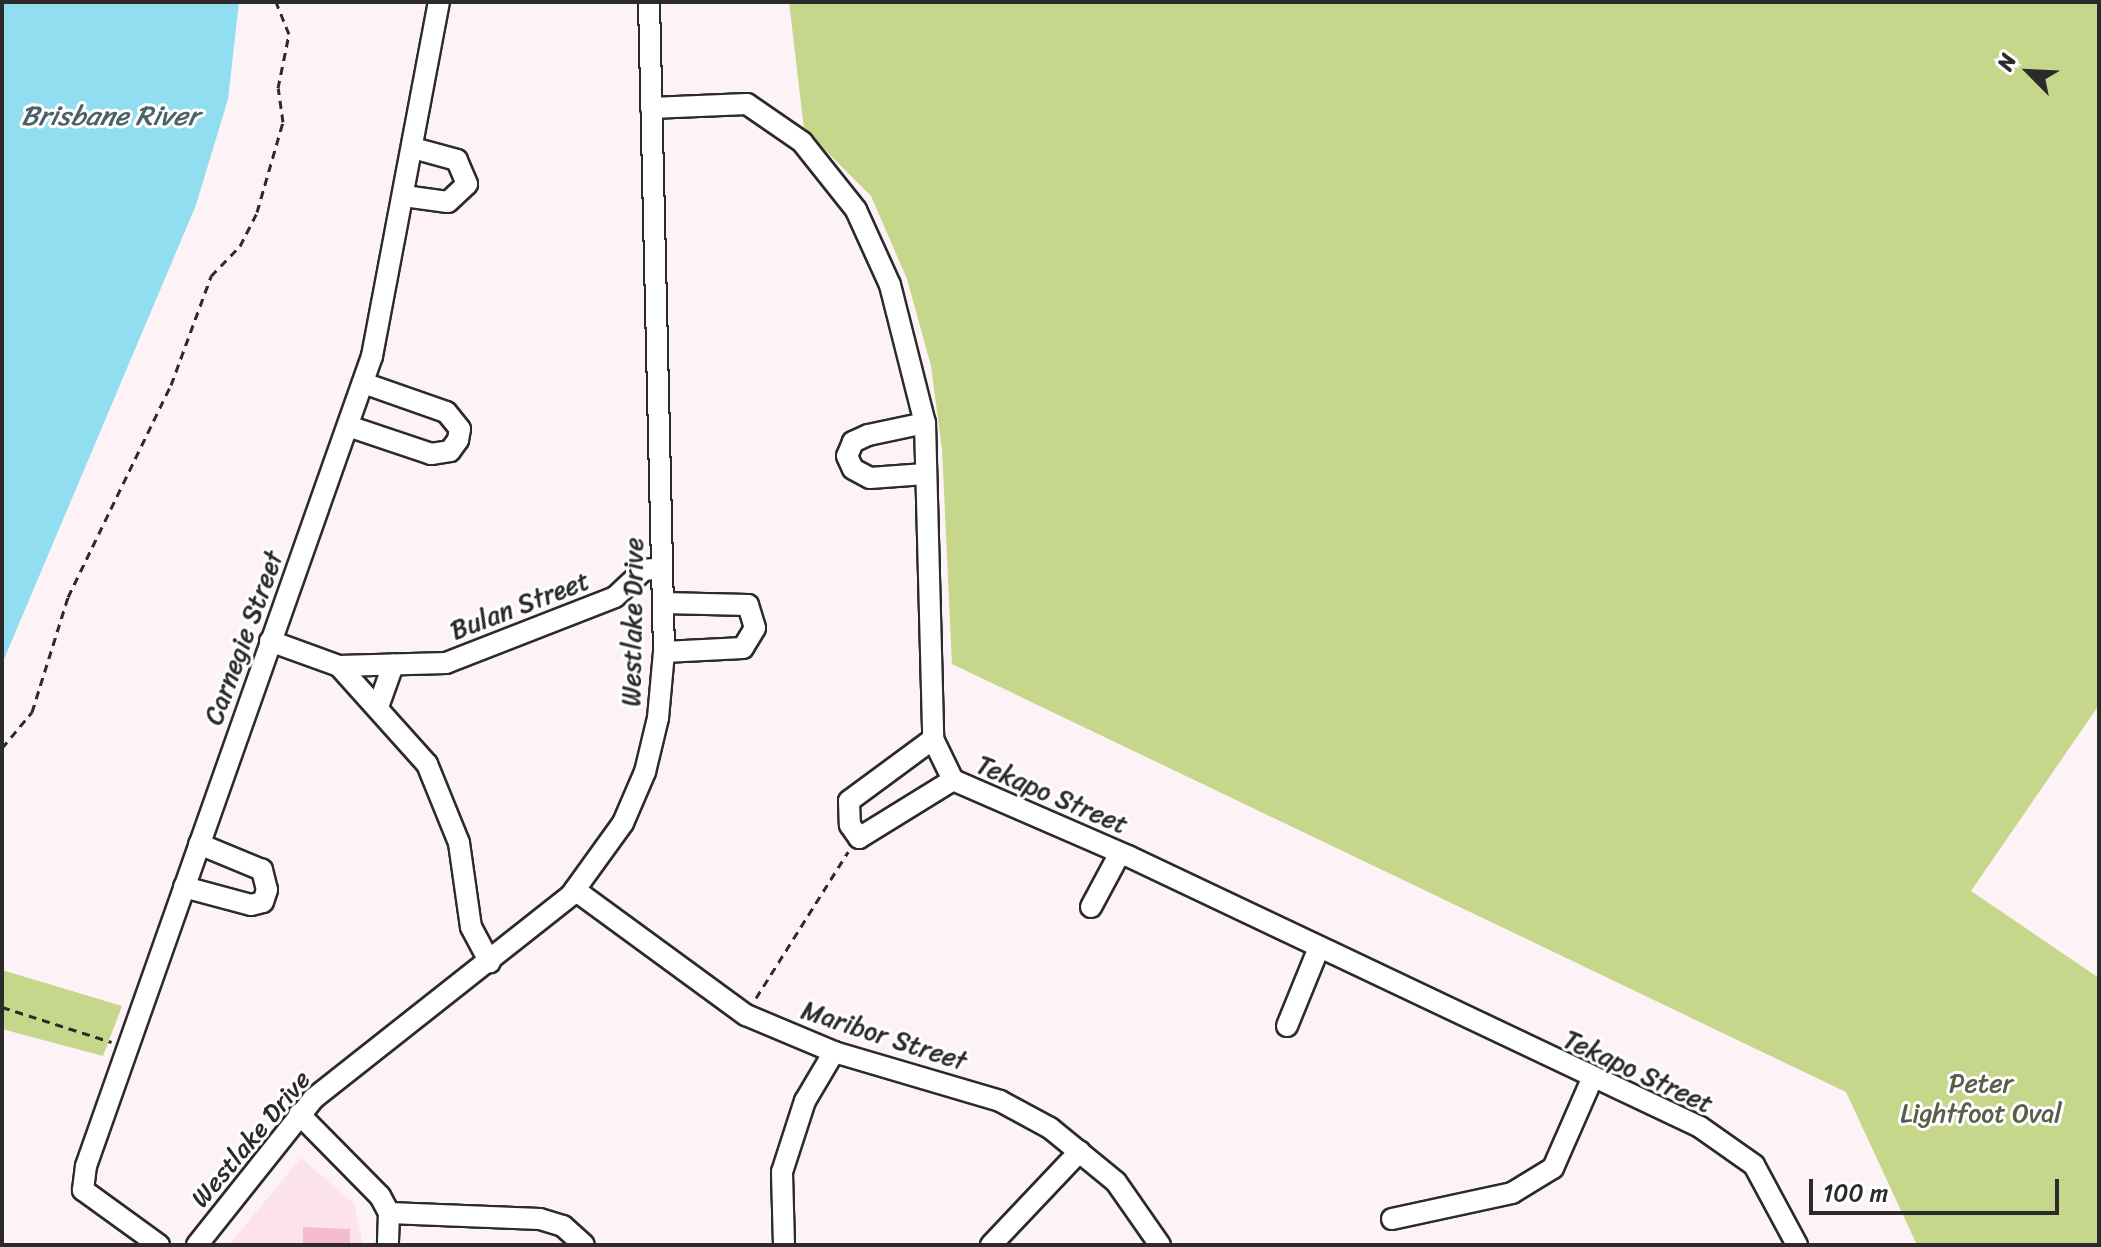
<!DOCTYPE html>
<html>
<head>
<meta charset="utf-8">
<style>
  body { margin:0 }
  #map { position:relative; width:2101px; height:1247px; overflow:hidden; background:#fdf2f6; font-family:Sriracha,sans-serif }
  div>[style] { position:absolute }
  .built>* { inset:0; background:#fbe2eb }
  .green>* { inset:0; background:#c6d68a }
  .water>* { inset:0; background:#91def1 }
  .building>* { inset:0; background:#f5bcd1 }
  .path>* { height:3px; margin-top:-1.5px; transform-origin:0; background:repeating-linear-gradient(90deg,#2b2b2b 0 8px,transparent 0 14px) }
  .roads { filter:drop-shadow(2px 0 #2b2b2b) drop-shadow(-2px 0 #2b2b2b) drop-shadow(0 2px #2b2b2b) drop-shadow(0 -2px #2b2b2b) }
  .minor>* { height:20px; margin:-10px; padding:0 10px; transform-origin:10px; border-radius:10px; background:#fff }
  span { translate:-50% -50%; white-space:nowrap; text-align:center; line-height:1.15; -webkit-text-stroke:6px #fff; paint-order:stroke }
  .street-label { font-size:26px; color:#2b2b2b }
  .park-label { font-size:26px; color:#5a5e48 }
  .water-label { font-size:28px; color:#4a6166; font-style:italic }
  .frame { position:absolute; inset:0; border:4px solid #2b2b2b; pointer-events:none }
  .north { position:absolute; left:1989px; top:32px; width:80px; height:80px; -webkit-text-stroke:6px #fff; paint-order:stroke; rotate:294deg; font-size:22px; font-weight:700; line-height:32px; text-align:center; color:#2b2b2b }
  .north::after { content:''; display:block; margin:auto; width:28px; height:36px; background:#2b2b2b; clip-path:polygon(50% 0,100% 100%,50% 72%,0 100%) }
  .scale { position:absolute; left:1809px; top:1179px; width:250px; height:36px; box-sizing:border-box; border:4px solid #2b2b2b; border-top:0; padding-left:10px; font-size:24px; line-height:28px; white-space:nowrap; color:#2b2b2b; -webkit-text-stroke:6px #fff; paint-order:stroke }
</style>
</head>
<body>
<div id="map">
  <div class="built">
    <div style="clip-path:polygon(301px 1158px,354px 1204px,363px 1245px,229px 1245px)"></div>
  </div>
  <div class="green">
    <div style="clip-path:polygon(789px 2px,2099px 2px,2099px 705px,1971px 891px,2099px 978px,2099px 1245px,1917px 1245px,1846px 1092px,952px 664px,942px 449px,931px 366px,907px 279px,871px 196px,804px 129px)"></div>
    <div style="clip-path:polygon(2px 970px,122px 1006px,103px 1056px,2px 1029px)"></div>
  </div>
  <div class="water">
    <div style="clip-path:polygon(2px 2px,239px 2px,228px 99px,196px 205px,2px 664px)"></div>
  </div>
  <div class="building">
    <div style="clip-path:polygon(303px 1227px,350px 1229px,350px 1245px,303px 1245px)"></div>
  </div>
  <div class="path">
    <div style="left:2px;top:748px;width:47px;rotate:-50.2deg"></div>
    <div style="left:32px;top:712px;width:121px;rotate:-72.6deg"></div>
    <div style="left:68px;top:597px;width:236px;rotate:-64.1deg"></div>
    <div style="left:171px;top:385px;width:116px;rotate:-69.8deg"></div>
    <div style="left:211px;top:276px;width:42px;rotate:-46deg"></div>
    <div style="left:240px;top:246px;width:38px;rotate:-63deg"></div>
    <div style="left:257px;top:212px;width:94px;rotate:-73.9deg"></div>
    <div style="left:283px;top:122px;width:34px;rotate:-98deg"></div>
    <div style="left:278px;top:88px;width:55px;rotate:-78.5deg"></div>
    <div style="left:289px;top:34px;width:35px;rotate:-112deg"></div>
    <div style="left:756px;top:998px;width:173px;rotate:-57.8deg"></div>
    <div style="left:2px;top:1007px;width:115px;rotate:17.7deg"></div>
  </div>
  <div class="roads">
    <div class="minor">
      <div style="left:651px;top:108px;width:96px;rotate:-2.4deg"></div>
      <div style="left:747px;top:104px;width:67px;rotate:34.6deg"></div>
      <div style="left:802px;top:142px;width:87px;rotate:51.5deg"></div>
      <div style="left:856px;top:210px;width:82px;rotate:65.6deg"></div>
      <div style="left:890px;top:285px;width:142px;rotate:75.8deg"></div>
      <div style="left:925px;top:423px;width:316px;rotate:88.5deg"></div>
      <div style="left:933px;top:739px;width:46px;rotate:64deg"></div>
      <div style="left:953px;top:780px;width:191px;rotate:23.5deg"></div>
      <div style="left:1128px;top:856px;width:633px;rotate:25.35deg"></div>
      <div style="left:1700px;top:1127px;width:66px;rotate:35.1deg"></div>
      <div style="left:1754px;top:1165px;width:91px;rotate:61.7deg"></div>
      <div style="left:404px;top:196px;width:44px;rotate:7.8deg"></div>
      <div style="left:448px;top:202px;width:26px;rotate:-43deg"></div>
      <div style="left:467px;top:184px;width:26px;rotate:-113deg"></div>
      <div style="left:457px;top:160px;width:46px;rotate:-164.7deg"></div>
      <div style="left:925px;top:423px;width:58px;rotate:168.1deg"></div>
      <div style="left:868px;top:435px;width:17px;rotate:155deg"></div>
      <div style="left:853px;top:442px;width:15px;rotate:113deg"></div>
      <div style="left:847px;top:456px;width:14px;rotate:65deg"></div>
      <div style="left:853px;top:469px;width:19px;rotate:28deg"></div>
      <div style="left:870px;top:478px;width:55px;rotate:-4.2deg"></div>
      <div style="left:348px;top:426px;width:88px;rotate:18.6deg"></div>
      <div style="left:431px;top:454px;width:19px;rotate:-9deg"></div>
      <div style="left:450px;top:451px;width:14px;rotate:-54deg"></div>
      <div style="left:458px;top:440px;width:11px;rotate:-80deg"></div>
      <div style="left:460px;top:429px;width:22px;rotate:-129deg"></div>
      <div style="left:446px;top:412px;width:88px;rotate:-160.7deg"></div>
      <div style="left:663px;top:603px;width:85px;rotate:1.3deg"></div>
      <div style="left:748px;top:605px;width:24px;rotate:73deg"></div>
      <div style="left:755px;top:628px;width:23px;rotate:121deg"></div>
      <div style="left:743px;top:648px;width:79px;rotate:177.1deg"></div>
      <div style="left:270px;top:641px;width:73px;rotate:19.9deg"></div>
      <div style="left:339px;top:666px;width:132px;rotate:48.1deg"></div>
      <div style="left:427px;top:764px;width:85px;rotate:67.9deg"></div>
      <div style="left:459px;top:843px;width:85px;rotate:81.9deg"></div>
      <div style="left:471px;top:927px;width:40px;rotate:62deg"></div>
      <div style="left:339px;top:666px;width:107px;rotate:-1.6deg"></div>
      <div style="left:446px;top:663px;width:181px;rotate:-21.3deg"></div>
      <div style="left:615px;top:597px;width:40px;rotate:-43deg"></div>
      <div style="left:644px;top:570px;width:18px;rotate:-6deg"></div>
      <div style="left:378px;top:707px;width:45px;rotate:-70.3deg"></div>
      <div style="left:933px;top:739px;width:104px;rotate:143.6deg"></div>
      <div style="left:849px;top:801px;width:24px;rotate:88deg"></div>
      <div style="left:850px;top:825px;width:16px;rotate:55deg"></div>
      <div style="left:859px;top:838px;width:110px;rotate:-31.7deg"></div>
      <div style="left:184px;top:887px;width:69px;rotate:15deg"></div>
      <div style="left:251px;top:905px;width:12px;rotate:-14deg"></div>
      <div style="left:263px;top:902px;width:13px;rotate:-72deg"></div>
      <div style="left:267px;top:890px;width:21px;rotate:-104deg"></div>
      <div style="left:262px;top:870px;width:68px;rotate:-157.6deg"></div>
      <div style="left:575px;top:890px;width:212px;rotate:36.2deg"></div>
      <div style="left:746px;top:1015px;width:95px;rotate:22.8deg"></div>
      <div style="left:834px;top:1052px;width:173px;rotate:16.4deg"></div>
      <div style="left:1000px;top:1101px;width:57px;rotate:28.4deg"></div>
      <div style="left:1050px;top:1128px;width:85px;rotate:39.3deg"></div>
      <div style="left:1116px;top:1182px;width:77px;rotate:55.1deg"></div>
      <div style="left:1091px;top:907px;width:61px;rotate:-61.8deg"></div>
      <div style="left:1287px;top:1026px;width:82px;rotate:-67.8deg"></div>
      <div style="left:299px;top:1114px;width:115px;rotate:45.4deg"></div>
      <div style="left:380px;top:1196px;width:19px;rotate:62deg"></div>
      <div style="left:389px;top:1213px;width:32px;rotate:92deg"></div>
      <div style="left:389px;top:1213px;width:151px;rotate:2.3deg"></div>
      <div style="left:540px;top:1219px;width:24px;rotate:17deg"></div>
      <div style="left:563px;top:1226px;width:28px;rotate:42deg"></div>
      <div style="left:1392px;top:1219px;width:123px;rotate:-12.2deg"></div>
      <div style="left:1512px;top:1193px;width:48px;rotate:-31.4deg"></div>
      <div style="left:1553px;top:1168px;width:97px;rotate:-66.3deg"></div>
      <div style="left:159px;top:1245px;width:94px;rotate:-144.1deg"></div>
      <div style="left:83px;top:1190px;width:24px;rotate:-83deg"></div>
      <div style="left:86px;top:1166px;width:859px;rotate:-70.55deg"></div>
      <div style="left:372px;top:356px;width:360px;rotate:-79.3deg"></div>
      <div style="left:197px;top:1245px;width:186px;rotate:-51.5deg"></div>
      <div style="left:313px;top:1099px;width:329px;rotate:-38.3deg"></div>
      <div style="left:571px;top:895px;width:89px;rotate:-54.2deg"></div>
      <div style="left:623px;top:823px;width:56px;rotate:-66.7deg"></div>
      <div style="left:645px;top:772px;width:56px;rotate:-76.5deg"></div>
      <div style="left:658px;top:718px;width:66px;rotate:-84.8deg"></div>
      <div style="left:664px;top:652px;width:650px;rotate:-91.32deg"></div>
      <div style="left:784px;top:1245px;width:73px;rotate:-91.6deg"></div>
      <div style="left:782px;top:1172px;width:75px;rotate:-72.1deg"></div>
      <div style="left:805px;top:1101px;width:57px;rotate:-59.4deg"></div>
      <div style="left:991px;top:1245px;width:129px;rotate:-46.6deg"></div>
    </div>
  </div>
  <div class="street-label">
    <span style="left:520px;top:606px;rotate:-21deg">Bulan Street</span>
    <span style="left:633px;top:622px;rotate:-89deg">Westlake Drive</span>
    <span style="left:244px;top:638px;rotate:-70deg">Carnegie Street</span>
    <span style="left:1052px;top:795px;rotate:23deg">Tekapo Street</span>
    <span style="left:884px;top:1036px;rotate:18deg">Maribor Street</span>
    <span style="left:1638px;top:1072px;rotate:25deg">Tekapo Street</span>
    <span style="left:251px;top:1139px;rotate:-50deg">Westlake Drive</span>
  </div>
  <div class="park-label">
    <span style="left:1981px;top:1099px">Peter<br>Lightfoot Oval</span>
  </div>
  <div class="water-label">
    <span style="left:110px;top:116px">Brisbane River</span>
  </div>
  <div class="frame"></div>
  <div class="north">N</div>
  <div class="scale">100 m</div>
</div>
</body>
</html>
